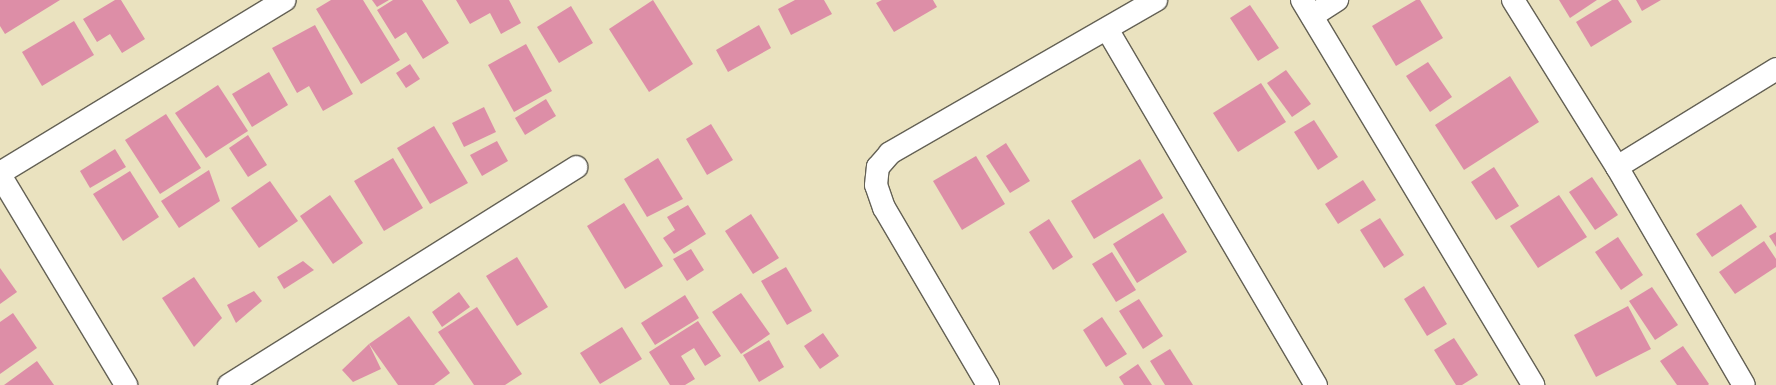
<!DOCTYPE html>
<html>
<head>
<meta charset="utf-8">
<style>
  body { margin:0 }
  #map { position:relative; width:1776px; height:385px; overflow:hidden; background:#eae2bf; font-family:Cardo,serif }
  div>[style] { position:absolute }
  .building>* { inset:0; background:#dd8ea7 }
  .roads { filter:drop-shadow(1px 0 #646155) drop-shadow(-1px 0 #646155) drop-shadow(0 1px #646155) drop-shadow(0 -1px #646155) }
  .street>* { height:22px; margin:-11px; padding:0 11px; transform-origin:11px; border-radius:11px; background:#fff }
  span { translate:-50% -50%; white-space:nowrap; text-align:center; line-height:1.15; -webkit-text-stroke:3.5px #fcf5e5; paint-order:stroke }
</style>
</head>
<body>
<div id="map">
  <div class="building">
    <div style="clip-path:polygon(0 0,60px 0,5px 34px,0 26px)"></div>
    <div style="clip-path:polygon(115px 0,121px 0,145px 39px,122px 53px,110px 34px,97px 42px,83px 19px)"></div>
    <div style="clip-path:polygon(331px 0,363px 0,400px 60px,361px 84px,316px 9px)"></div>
    <div style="clip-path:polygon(372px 0,389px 0,377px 7px)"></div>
    <div style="clip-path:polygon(393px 0,422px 0,449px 43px,423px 59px,406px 32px,395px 39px,377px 10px)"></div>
    <div style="clip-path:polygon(456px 0,509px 0,521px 23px,501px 34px,490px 13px,470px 24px)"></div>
    <div style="clip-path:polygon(653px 0,693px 64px,649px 92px,609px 29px)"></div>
    <div style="clip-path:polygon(795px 0,824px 0,832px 14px,791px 35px,778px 9px)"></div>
    <div style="clip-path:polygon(882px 0,933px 0,937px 7px,894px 32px,876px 3px)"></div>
    <div style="clip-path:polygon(1416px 0,1420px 0,1443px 38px,1396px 66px,1372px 26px)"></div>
    <div style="clip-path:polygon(1559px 0,1597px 0,1570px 18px)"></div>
    <div style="clip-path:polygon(1612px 0,1618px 0,1632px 22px,1591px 47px,1576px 22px)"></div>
    <div style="clip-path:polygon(1636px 0,1661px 0,1642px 11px)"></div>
    <div style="clip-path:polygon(1250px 5px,1279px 48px,1258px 61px,1230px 18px)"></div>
    <div style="clip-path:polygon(571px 6px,593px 43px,559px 63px,537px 27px)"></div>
    <div style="clip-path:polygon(74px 21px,94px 55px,42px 86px,22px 52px)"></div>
    <div style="clip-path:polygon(315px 25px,353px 94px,323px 111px,309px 86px,297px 93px,272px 48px)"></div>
    <div style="clip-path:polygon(759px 25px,771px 48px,728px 72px,716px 50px)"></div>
    <div style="clip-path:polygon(526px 44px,552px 91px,514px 112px,488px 65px)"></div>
    <div style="clip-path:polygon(1428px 62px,1452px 97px,1430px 112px,1406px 76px)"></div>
    <div style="clip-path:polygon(410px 64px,420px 79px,406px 88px,396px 73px)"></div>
    <div style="clip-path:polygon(1286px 70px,1311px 104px,1292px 117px,1267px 83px)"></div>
    <div style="clip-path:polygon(269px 72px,288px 105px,252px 127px,232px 94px)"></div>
    <div style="clip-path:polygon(1510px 76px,1539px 122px,1464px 170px,1435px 125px)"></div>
    <div style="clip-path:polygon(1261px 83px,1286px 122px,1238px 152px,1213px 113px)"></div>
    <div style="clip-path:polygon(218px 85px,248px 131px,206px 158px,175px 113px)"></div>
    <div style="clip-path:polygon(546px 99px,556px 116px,525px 135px,515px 118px)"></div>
    <div style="clip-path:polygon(484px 107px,496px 132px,464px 147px,452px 123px)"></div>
    <div style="clip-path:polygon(166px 114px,201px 168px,160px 194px,125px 140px)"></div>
    <div style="clip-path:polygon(1314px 120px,1338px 157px,1318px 170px,1294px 132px)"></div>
    <div style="clip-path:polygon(711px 124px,733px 160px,707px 175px,686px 139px)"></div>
    <div style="clip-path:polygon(434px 126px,468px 183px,430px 204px,397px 148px)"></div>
    <div style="clip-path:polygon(248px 135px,267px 165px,248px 177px,229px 148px)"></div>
    <div style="clip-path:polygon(497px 141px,508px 161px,482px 176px,470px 155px)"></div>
    <div style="clip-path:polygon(1006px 143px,1030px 181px,1010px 193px,986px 156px)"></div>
    <div style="clip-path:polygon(115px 149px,126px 167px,90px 188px,80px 171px)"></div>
    <div style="clip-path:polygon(976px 156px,1005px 204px,962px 230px,933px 181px)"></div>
    <div style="clip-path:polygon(393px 158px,423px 208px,384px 231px,354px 181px)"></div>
    <div style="clip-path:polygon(658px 158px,683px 199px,647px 217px,624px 179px)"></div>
    <div style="clip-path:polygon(1140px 159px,1163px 198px,1094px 239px,1071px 201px)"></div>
    <div style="clip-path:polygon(1494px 167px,1519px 206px,1496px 220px,1471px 182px)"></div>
    <div style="clip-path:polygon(209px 170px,220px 201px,179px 228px,161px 201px)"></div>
    <div style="clip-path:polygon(130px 171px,159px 217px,123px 241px,93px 194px)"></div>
    <div style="clip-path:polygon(1592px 177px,1618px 215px,1595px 230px,1569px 192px)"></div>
    <div style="clip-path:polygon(1363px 180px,1376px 200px,1338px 224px,1325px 204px)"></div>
    <div style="clip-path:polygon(270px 181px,298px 221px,259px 248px,231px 208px)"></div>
    <div style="clip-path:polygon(330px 195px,363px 243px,333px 264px,300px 216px)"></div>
    <div style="clip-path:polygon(1559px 195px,1587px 237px,1538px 268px,1510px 226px)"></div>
    <div style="clip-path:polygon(624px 203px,663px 266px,625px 289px,587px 226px)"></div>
    <div style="clip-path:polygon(1741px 204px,1757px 227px,1712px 257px,1696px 234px)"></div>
    <div style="clip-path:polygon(688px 205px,706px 234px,674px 254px,663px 238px,675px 230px,667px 217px)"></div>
    <div style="clip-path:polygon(1163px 213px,1187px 252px,1137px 283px,1113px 244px)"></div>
    <div style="clip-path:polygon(751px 214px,779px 258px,753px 274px,725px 231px)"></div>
    <div style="clip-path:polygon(1380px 218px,1404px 255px,1384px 268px,1360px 230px)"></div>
    <div style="clip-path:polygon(1049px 219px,1073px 257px,1053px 270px,1029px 232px)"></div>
    <div style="clip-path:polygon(1776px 232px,1776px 247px,1769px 236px)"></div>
    <div style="clip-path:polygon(1618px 237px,1643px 275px,1621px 290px,1595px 252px)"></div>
    <div style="clip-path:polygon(1764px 241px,1776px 259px,1776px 267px,1735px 294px,1719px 272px)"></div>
    <div style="clip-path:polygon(691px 249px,704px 270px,687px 281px,673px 259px)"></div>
    <div style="clip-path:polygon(1112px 252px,1136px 290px,1116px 302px,1092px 264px)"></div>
    <div style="clip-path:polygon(517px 257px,548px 307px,517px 326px,486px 276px)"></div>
    <div style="clip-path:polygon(303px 261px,314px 270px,284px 289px,277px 277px)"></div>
    <div style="clip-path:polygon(786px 267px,812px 311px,787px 325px,761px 281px)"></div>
    <div style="clip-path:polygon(0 268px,17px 292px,0 304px)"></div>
    <div style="clip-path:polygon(194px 277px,222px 318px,194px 347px,162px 298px)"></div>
    <div style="clip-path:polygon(1424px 286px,1447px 324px,1427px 336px,1404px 299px)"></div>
    <div style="clip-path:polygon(1652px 287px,1678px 325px,1655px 340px,1629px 301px)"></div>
    <div style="clip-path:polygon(254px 291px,262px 301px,236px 323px,227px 305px)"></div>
    <div style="clip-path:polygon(459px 292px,470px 307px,442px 327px,432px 312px)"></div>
    <div style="clip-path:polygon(741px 293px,770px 334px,741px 354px,712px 312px)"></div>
    <div style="clip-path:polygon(685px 295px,699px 318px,655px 345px,641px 323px)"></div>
    <div style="clip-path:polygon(1139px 299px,1163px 336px,1143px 349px,1119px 311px)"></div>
    <div style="clip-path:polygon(1628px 306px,1651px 349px,1596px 377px,1574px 335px)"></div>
    <div style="clip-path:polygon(477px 307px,522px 374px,505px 385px,474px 385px,438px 332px)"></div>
    <div style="clip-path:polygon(13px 313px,37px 348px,0 374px,0 322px)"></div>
    <div style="clip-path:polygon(409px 316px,450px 373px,434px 385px,398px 385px,369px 344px)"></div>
    <div style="clip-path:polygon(1102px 317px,1127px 354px,1106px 367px,1083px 330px)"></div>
    <div style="clip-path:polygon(698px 321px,721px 356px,705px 366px,694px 348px,681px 356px,695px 379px,685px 385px,670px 385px,649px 352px)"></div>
    <div style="clip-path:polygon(622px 327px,642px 359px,600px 384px,580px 353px)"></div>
    <div style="clip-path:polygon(823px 333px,839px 356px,820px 369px,804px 346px)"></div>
    <div style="clip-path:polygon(1454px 338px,1478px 375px,1462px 385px,1456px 385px,1434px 350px)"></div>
    <div style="clip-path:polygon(769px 340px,784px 367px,759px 382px,743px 355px)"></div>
    <div style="clip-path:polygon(369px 344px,381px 369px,353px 382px,342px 370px)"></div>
    <div style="clip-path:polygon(1683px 346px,1709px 384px,1708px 385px,1677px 385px,1660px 361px)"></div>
    <div style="clip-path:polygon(1170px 349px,1193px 385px,1165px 385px,1150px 361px)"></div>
    <div style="clip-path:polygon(37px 361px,54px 385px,4px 385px)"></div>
    <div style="clip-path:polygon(1138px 364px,1152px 385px,1124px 385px,1119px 377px)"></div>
  </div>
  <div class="roads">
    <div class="street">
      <div style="left:1302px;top:0;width:449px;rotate:59deg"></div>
      <div style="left:1513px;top:0;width:197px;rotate:58.1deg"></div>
      <div style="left:1617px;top:167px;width:252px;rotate:59.8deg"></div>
      <div style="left:1312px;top:16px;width:30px;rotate:-33deg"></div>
      <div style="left:1107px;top:29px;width:413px;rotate:59.6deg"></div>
      <div style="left:1617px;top:167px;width:187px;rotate:-31.6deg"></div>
      <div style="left:0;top:173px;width:333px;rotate:-31.3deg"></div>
      <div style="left:0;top:175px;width:245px;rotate:59deg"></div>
      <div style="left:229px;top:385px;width:410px;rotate:-32.1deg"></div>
      <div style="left:988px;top:385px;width:205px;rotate:-120.4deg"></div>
      <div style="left:884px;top:208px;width:24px;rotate:-109deg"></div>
      <div style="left:876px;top:185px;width:18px;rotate:-84deg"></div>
      <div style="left:878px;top:167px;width:18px;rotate:-49deg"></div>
      <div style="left:890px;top:153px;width:307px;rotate:-29.9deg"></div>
    </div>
  </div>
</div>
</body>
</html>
